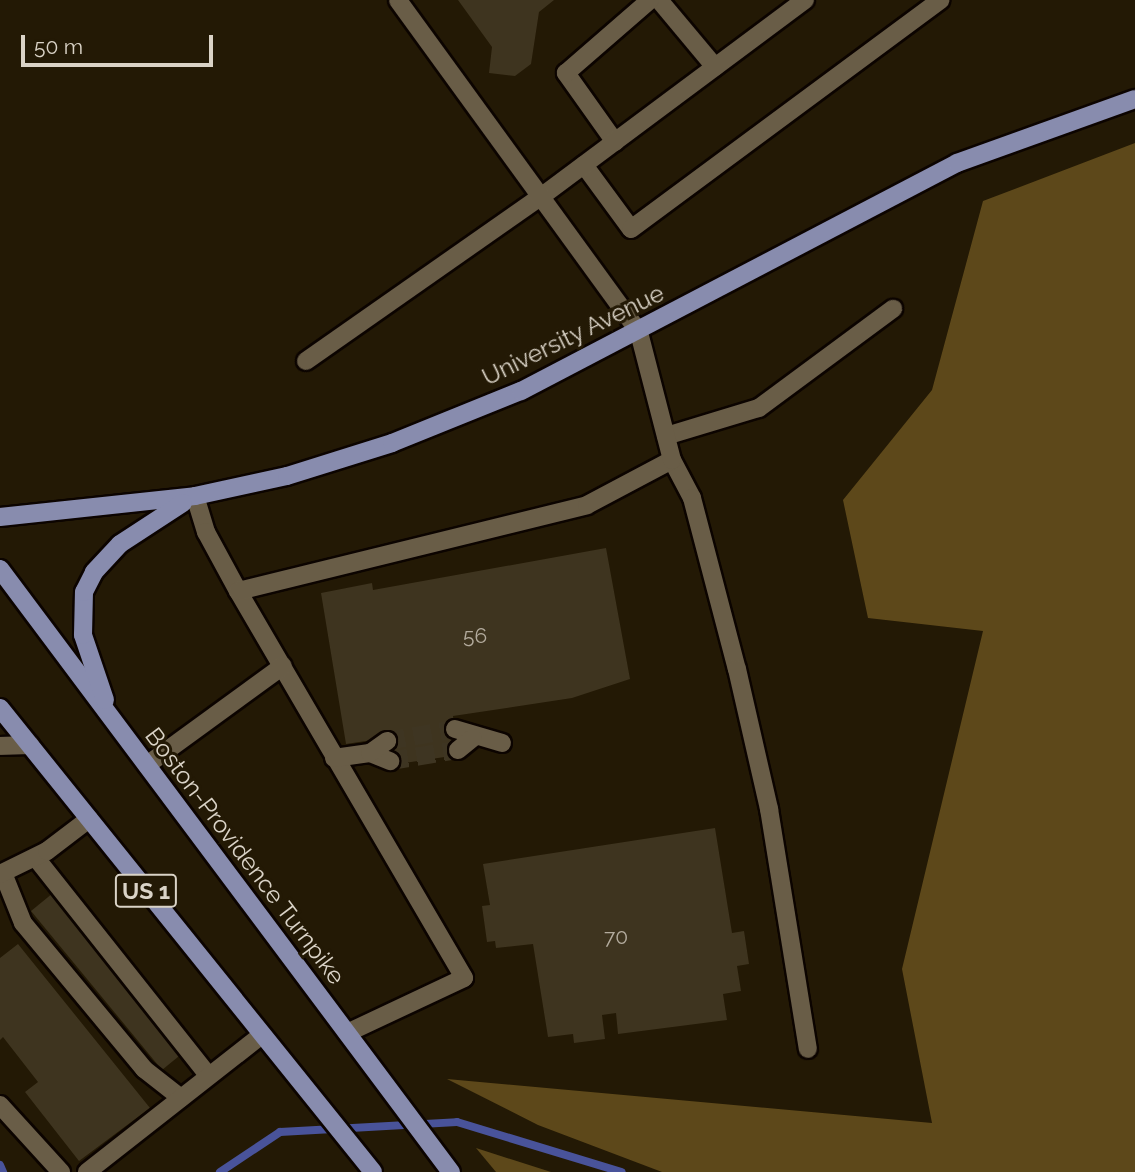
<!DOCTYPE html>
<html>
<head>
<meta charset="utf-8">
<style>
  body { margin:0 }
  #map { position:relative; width:1135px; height:1172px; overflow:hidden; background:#231905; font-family:Raleway,sans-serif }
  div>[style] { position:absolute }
  .forest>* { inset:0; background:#5d481a }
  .stream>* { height:8px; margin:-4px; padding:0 4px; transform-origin:4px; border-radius:4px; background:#49539a }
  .building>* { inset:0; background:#3e341f }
  .minor-tunnel>* { height:18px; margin-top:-9px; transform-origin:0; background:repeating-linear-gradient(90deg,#3e3522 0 18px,transparent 0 27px) }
  .roads { filter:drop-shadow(2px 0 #0c0400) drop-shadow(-2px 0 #0c0400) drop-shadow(0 2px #0c0400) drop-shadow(0 -2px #0c0400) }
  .minor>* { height:18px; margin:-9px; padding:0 9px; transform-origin:9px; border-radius:9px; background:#695d47 }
  .major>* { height:18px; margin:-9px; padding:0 9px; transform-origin:9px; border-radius:9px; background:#888cae }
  span { translate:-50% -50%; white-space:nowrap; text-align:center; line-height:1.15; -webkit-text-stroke:6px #231905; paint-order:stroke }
  .number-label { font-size:21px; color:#b3ab9d }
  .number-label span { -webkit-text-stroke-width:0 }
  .shield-label span { padding:2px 5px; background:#231905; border:2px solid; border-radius:5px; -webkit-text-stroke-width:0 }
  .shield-label { font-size:23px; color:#dad3c7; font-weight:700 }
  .street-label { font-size:24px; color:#dad3c7 }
  .scale { position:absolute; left:21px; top:35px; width:192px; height:32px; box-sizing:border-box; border:4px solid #dad3c7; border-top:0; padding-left:9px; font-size:21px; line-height:24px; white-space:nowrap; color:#dad3c7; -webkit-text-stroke:5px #231905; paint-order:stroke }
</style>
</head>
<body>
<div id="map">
  <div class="forest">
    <div style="clip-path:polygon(1135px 143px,1135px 1172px,662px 1172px,538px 1125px,447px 1079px,932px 1123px,902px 969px,983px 631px,868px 618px,843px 500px,932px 390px,983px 201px)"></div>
    <div style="clip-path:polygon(476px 1148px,551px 1172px,496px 1172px)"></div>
  </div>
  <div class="stream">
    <div style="left:0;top:1165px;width:8px;rotate:67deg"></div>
    <div style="left:220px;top:1172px;width:72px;rotate:-33.7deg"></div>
    <div style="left:280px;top:1132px;width:177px;rotate:-3.2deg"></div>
    <div style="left:457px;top:1122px;width:172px;rotate:16.9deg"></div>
  </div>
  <div class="building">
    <div style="clip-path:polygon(458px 0,554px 0,539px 12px,531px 64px,515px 76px,489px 73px,492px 47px)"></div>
    <div style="clip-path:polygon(606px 548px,630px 679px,572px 698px,453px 716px,458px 755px,391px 765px,386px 738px,346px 744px,321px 593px,372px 583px,373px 590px)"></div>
    <div style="clip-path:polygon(715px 828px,732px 933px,744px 931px,749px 964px,737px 966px,741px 991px,723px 994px,727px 1020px,618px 1034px,616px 1013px,602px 1015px,605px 1039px,574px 1043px,573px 1034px,548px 1037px,533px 944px,496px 948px,495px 941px,487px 942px,482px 906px,490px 905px,483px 864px)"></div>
    <div style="clip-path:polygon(53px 893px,184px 1052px,162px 1070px,31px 911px)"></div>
    <div style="clip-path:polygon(18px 944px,150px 1108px,79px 1161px,25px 1092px,38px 1082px,3px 1037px,0 1040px,0 958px)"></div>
  </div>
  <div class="minor-tunnel">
    <div style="left:387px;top:741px;width:69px;rotate:-10deg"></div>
    <div style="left:390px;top:761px;width:69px;rotate:-9.2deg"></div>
  </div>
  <div class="roads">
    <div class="minor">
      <div style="left:659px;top:0;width:87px;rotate:50.1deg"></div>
      <div style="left:615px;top:142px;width:85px;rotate:-125.4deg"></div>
      <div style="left:566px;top:73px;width:111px;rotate:-41deg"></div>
      <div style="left:584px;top:165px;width:79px;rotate:53.7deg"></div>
      <div style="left:631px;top:229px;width:385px;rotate:-36.5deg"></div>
      <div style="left:306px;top:361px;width:288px;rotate:-35deg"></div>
      <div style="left:542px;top:196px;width:328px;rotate:-36.7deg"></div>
      <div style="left:666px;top:436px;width:97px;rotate:-16.8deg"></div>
      <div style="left:759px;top:408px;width:167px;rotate:-36.5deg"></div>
      <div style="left:672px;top:460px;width:43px;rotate:62.2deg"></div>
      <div style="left:692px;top:498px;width:177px;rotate:75.3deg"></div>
      <div style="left:737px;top:669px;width:144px;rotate:77.1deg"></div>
      <div style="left:769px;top:809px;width:243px;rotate:80.8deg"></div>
      <div style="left:195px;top:496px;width:38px;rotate:73deg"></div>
      <div style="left:206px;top:532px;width:67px;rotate:61.5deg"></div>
      <div style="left:238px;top:591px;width:448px;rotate:59.7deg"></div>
      <div style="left:464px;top:978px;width:129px;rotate:154.8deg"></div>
      <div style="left:238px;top:591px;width:359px;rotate:-13.8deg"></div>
      <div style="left:587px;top:505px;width:96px;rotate:-27.9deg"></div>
      <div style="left:672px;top:460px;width:132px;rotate:-104.5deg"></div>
      <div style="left:639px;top:332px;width:410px;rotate:-126deg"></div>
      <div style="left:455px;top:729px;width:49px;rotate:16.6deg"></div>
      <div style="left:0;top:746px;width:30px;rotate:-2deg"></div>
      <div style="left:458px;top:750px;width:19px;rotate:-39deg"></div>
      <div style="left:370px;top:753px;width:22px;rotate:22deg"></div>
      <div style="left:334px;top:758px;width:36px;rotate:-8deg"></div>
      <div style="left:370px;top:753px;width:21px;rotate:-35deg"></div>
      <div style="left:147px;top:765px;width:168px;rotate:-36.1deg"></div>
      <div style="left:36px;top:858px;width:277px;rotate:51.6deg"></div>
      <div style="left:3px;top:873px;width:54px;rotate:68.2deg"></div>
      <div style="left:23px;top:923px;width:190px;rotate:50.3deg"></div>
      <div style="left:144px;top:1069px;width:47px;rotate:38.1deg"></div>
      <div style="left:0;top:874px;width:52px;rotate:-26.1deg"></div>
      <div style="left:47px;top:851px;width:53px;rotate:-37.3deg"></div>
      <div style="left:0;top:1105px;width:91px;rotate:47.7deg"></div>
      <div style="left:87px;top:1172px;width:222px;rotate:-38.1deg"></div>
    </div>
    <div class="major">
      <div style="left:0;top:517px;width:196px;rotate:-6.1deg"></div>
      <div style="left:195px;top:496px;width:94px;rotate:-12.3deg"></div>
      <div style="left:287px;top:476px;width:110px;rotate:-17.4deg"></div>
      <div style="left:392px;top:443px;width:139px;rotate:-22deg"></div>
      <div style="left:521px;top:391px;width:492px;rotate:-27.6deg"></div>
      <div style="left:957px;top:163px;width:189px;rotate:-19.8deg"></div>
      <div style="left:0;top:569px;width:753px;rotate:53.21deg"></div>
      <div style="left:105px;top:700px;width:69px;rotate:-108.7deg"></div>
      <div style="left:83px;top:635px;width:43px;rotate:-88.7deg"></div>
      <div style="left:84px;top:592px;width:22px;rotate:-63deg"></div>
      <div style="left:94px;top:572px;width:38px;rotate:-47deg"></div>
      <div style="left:120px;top:544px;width:75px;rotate:-33.1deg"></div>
      <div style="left:0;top:708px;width:595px;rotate:51.2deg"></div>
    </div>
  </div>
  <div class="number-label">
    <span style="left:475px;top:636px">56</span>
    <span style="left:616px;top:937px">70</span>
  </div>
  <div class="shield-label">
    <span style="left:146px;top:891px">US 1</span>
  </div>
  <div class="street-label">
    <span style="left:573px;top:335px;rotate:-26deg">University Avenue</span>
    <span style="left:245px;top:856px;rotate:53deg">Boston-Providence Turnpike</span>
  </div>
  <div class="scale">50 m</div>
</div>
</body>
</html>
